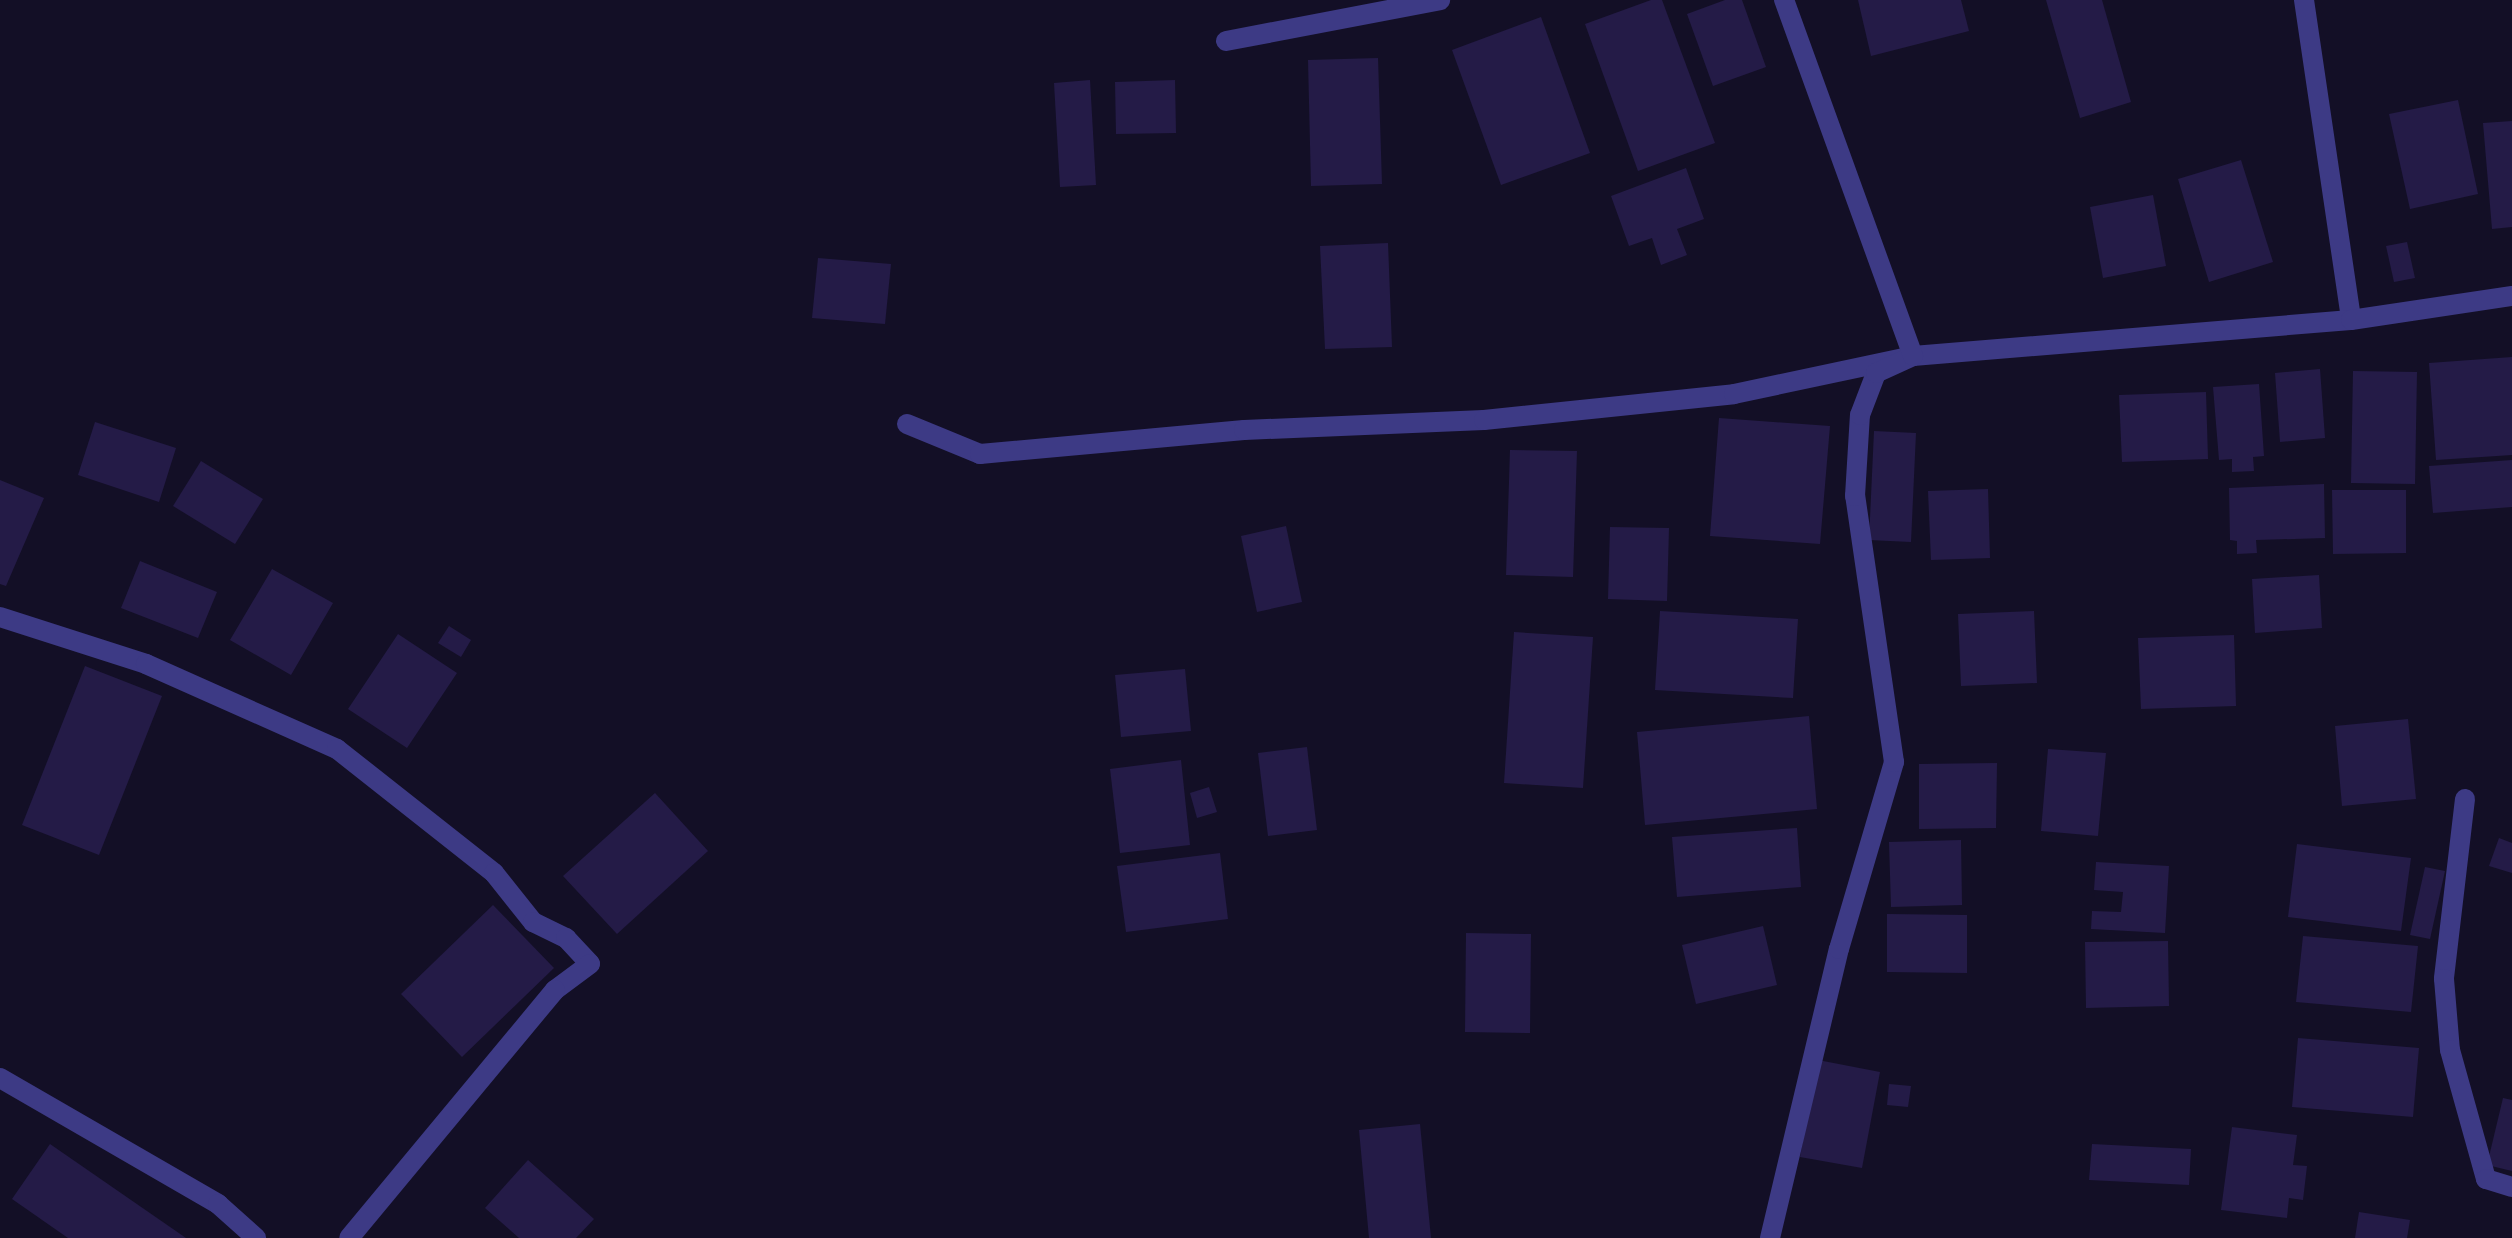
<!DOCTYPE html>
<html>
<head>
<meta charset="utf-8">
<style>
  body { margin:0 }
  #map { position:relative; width:2512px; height:1238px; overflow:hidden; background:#130f26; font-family:Lato,sans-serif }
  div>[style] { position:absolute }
  .building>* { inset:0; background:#241b47 }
  .street>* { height:20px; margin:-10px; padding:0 10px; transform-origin:10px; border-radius:10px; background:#3d3a85 }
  span { translate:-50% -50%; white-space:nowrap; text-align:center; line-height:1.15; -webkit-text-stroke:6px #130f26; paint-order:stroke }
</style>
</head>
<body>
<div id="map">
  <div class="building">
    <div style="clip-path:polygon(1651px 0,1662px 0,1715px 143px,1638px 171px,1585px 24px)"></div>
    <div style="clip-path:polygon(1725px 0,1742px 0,1766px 67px,1713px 86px,1687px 14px)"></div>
    <div style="clip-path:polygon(1858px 0,1961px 0,1969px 31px,1871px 56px)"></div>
    <div style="clip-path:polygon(2046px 0,2102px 0,2131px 102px,2080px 118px)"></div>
    <div style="clip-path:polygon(1541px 17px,1590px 153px,1501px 185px,1452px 50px)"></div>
    <div style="clip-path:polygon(1378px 58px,1382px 184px,1311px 186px,1308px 60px)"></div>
    <div style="clip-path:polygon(1090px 80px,1096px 185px,1060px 187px,1054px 83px)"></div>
    <div style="clip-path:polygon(1175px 80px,1176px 133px,1116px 134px,1115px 82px)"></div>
    <div style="clip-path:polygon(2458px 100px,2478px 194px,2410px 209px,2389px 114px)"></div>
    <div style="clip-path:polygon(2512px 121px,2512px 227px,2492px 229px,2483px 123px)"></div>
    <div style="clip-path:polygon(2241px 160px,2273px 262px,2209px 282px,2178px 179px)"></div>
    <div style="clip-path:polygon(1686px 168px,1704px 219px,1677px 229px,1687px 255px,1661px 265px,1652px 238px,1629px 246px,1611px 196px)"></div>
    <div style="clip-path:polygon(2153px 195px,2166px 266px,2103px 278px,2090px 207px)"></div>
    <div style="clip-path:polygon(2407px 242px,2415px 278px,2394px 282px,2386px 246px)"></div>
    <div style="clip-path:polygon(1388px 243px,1392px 347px,1325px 349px,1320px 246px)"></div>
    <div style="clip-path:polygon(818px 258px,891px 264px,885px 324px,812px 318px)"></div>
    <div style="clip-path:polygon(2512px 357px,2512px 455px,2436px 460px,2429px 363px)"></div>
    <div style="clip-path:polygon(2320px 369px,2325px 438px,2280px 442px,2275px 373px)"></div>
    <div style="clip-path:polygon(2353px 371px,2417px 372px,2415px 484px,2351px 483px)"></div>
    <div style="clip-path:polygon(2259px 384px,2264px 456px,2253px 457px,2254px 471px,2232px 472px,2232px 459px,2219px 460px,2213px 387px)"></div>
    <div style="clip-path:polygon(2206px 392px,2208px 459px,2122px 462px,2119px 395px)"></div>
    <div style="clip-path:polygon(1719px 418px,1830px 426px,1820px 544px,1710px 536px)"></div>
    <div style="clip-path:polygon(95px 422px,176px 448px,159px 502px,78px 475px)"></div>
    <div style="clip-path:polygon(1874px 431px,1916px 433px,1911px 542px,1869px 540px)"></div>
    <div style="clip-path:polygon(1510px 450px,1577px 451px,1573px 577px,1506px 575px)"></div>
    <div style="clip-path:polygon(2512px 460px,2512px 507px,2433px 513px,2429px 466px)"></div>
    <div style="clip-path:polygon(201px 461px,263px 499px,235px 544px,173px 506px)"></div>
    <div style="clip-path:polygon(0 480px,44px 498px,6px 586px,0 584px)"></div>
    <div style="clip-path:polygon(2324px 484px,2325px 538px,2256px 540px,2257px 553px,2237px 554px,2237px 541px,2230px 540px,2229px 488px)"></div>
    <div style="clip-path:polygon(1988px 489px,1990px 558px,1931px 560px,1928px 491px)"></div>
    <div style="clip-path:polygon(2332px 490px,2406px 490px,2406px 553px,2333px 554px)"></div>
    <div style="clip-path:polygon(1286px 526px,1302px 602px,1257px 612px,1241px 536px)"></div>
    <div style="clip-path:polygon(1610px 527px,1669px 528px,1667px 601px,1608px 599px)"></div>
    <div style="clip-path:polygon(140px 561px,217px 592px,198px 638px,121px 608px)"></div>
    <div style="clip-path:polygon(272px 569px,333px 603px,291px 675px,230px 640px)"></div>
    <div style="clip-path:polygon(2319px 575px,2322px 628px,2255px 633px,2252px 579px)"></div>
    <div style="clip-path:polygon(1660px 611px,1798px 619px,1793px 698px,1655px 690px)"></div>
    <div style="clip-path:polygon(2034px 611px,2037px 683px,1961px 686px,1958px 614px)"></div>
    <div style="clip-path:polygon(449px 626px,471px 640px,461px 657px,438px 643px)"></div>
    <div style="clip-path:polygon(1514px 632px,1593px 637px,1583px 788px,1504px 783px)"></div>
    <div style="clip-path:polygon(398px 634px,457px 673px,407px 748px,348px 709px)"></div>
    <div style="clip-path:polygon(2234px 635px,2236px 706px,2141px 709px,2138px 638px)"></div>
    <div style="clip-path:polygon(85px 666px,162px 696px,99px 855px,22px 825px)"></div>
    <div style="clip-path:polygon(1185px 669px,1191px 731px,1121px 737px,1115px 675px)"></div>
    <div style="clip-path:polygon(1809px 716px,1817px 809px,1645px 825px,1637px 732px)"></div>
    <div style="clip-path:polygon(2408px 719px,2416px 799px,2342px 806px,2335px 726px)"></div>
    <div style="clip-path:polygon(1307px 747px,1317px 830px,1268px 836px,1258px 753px)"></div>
    <div style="clip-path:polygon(2048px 749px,2106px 753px,2098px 836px,2041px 831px)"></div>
    <div style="clip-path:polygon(1181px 760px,1190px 845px,1120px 853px,1110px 769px)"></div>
    <div style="clip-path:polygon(1997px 763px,1996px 828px,1919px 829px,1919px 764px)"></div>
    <div style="clip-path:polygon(1209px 787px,1217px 812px,1197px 818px,1190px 793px)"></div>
    <div style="clip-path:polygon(655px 793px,708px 851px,617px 934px,563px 876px)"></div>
    <div style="clip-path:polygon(1797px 828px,1801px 887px,1677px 897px,1672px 837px)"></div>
    <div style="clip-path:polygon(2499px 838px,2512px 843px,2512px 873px,2489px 866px)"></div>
    <div style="clip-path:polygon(1961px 840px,1962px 905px,1891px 907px,1889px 842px)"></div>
    <div style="clip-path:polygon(2297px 844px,2411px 858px,2401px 931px,2288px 917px)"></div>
    <div style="clip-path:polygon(1220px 853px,1228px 919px,1126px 932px,1117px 866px)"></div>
    <div style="clip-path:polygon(2096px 862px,2169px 866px,2165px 933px,2091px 929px,2092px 911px,2121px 912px,2123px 892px,2094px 890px)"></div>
    <div style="clip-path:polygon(2425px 867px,2445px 871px,2430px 939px,2410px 935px)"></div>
    <div style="clip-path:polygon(493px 905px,554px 968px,462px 1057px,401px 994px)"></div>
    <div style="clip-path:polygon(1887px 914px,1967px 915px,1967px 973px,1887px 972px)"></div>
    <div style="clip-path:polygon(1763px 926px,1777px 985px,1696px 1004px,1682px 945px)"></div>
    <div style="clip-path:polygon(1466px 933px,1531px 934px,1530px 1033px,1465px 1032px)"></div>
    <div style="clip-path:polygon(2303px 936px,2418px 946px,2411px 1012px,2296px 1002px)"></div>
    <div style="clip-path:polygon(2168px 941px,2169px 1006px,2086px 1008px,2085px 942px)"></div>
    <div style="clip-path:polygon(2298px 1038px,2419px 1048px,2413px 1117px,2292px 1107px)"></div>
    <div style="clip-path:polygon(1818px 1060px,1880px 1072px,1862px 1168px,1800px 1157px)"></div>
    <div style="clip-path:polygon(1889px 1084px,1911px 1086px,1908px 1107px,1887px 1105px)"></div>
    <div style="clip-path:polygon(2503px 1098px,2512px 1100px,2512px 1171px,2487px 1165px)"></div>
    <div style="clip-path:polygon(1420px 1124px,1431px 1238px,1369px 1238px,1359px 1130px)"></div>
    <div style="clip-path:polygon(2232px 1127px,2297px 1135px,2293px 1165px,2307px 1166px,2303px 1200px,2289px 1198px,2287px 1218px,2221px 1210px)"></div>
    <div style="clip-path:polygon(50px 1144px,186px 1238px,68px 1238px,12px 1199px)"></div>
    <div style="clip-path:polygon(2092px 1144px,2191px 1149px,2189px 1185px,2089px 1180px)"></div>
    <div style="clip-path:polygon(528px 1160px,594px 1219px,576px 1238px,519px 1238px,485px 1208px)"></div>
    <div style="clip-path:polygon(2359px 1212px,2410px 1220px,2407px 1238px,2355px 1238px)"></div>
  </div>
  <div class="street">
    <div style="left:2304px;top:0;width:323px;rotate:81.6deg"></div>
    <div style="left:1226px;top:41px;width:218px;rotate:-10.8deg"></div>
    <div style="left:907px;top:424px;width:79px;rotate:22.3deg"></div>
    <div style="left:980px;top:454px;width:265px;rotate:-5.2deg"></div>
    <div style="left:1244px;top:430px;width:240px;rotate:-2.4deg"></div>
    <div style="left:1484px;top:420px;width:251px;rotate:-5.9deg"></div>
    <div style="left:1734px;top:394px;width:183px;rotate:-12deg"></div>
    <div style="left:1913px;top:356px;width:439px;rotate:-4.7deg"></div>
    <div style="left:2351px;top:320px;width:163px;rotate:-8.5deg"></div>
    <div style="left:0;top:617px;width:153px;rotate:17.8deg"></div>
    <div style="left:146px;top:664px;width:209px;rotate:24deg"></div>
    <div style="left:337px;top:749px;width:200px;rotate:38.3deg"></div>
    <div style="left:494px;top:873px;width:63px;rotate:51.5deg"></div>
    <div style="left:533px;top:922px;width:37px;rotate:26deg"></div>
    <div style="left:566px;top:938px;width:35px;rotate:47deg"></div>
    <div style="left:590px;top:964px;width:44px;rotate:143.4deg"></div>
    <div style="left:555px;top:990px;width:322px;rotate:129.7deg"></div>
    <div style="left:2465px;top:799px;width:181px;rotate:96.7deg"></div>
    <div style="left:2444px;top:979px;width:71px;rotate:85.2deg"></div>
    <div style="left:2450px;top:1050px;width:134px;rotate:74.4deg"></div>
    <div style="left:2486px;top:1179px;width:27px;rotate:17deg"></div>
    <div style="left:0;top:1078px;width:252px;rotate:30deg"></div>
    <div style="left:218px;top:1204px;width:51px;rotate:41.8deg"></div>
    <div style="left:1770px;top:1238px;width:297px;rotate:-76.6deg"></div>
    <div style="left:1839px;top:949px;width:195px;rotate:-73.6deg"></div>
    <div style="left:1894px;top:762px;width:269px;rotate:-98.3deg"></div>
    <div style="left:1855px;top:496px;width:81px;rotate:-86.5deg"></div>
    <div style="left:1860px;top:415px;width:45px;rotate:-69.1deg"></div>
    <div style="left:1876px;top:373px;width:41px;rotate:-24.7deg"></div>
    <div style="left:1913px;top:356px;width:379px;rotate:-109.9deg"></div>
  </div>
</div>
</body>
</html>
